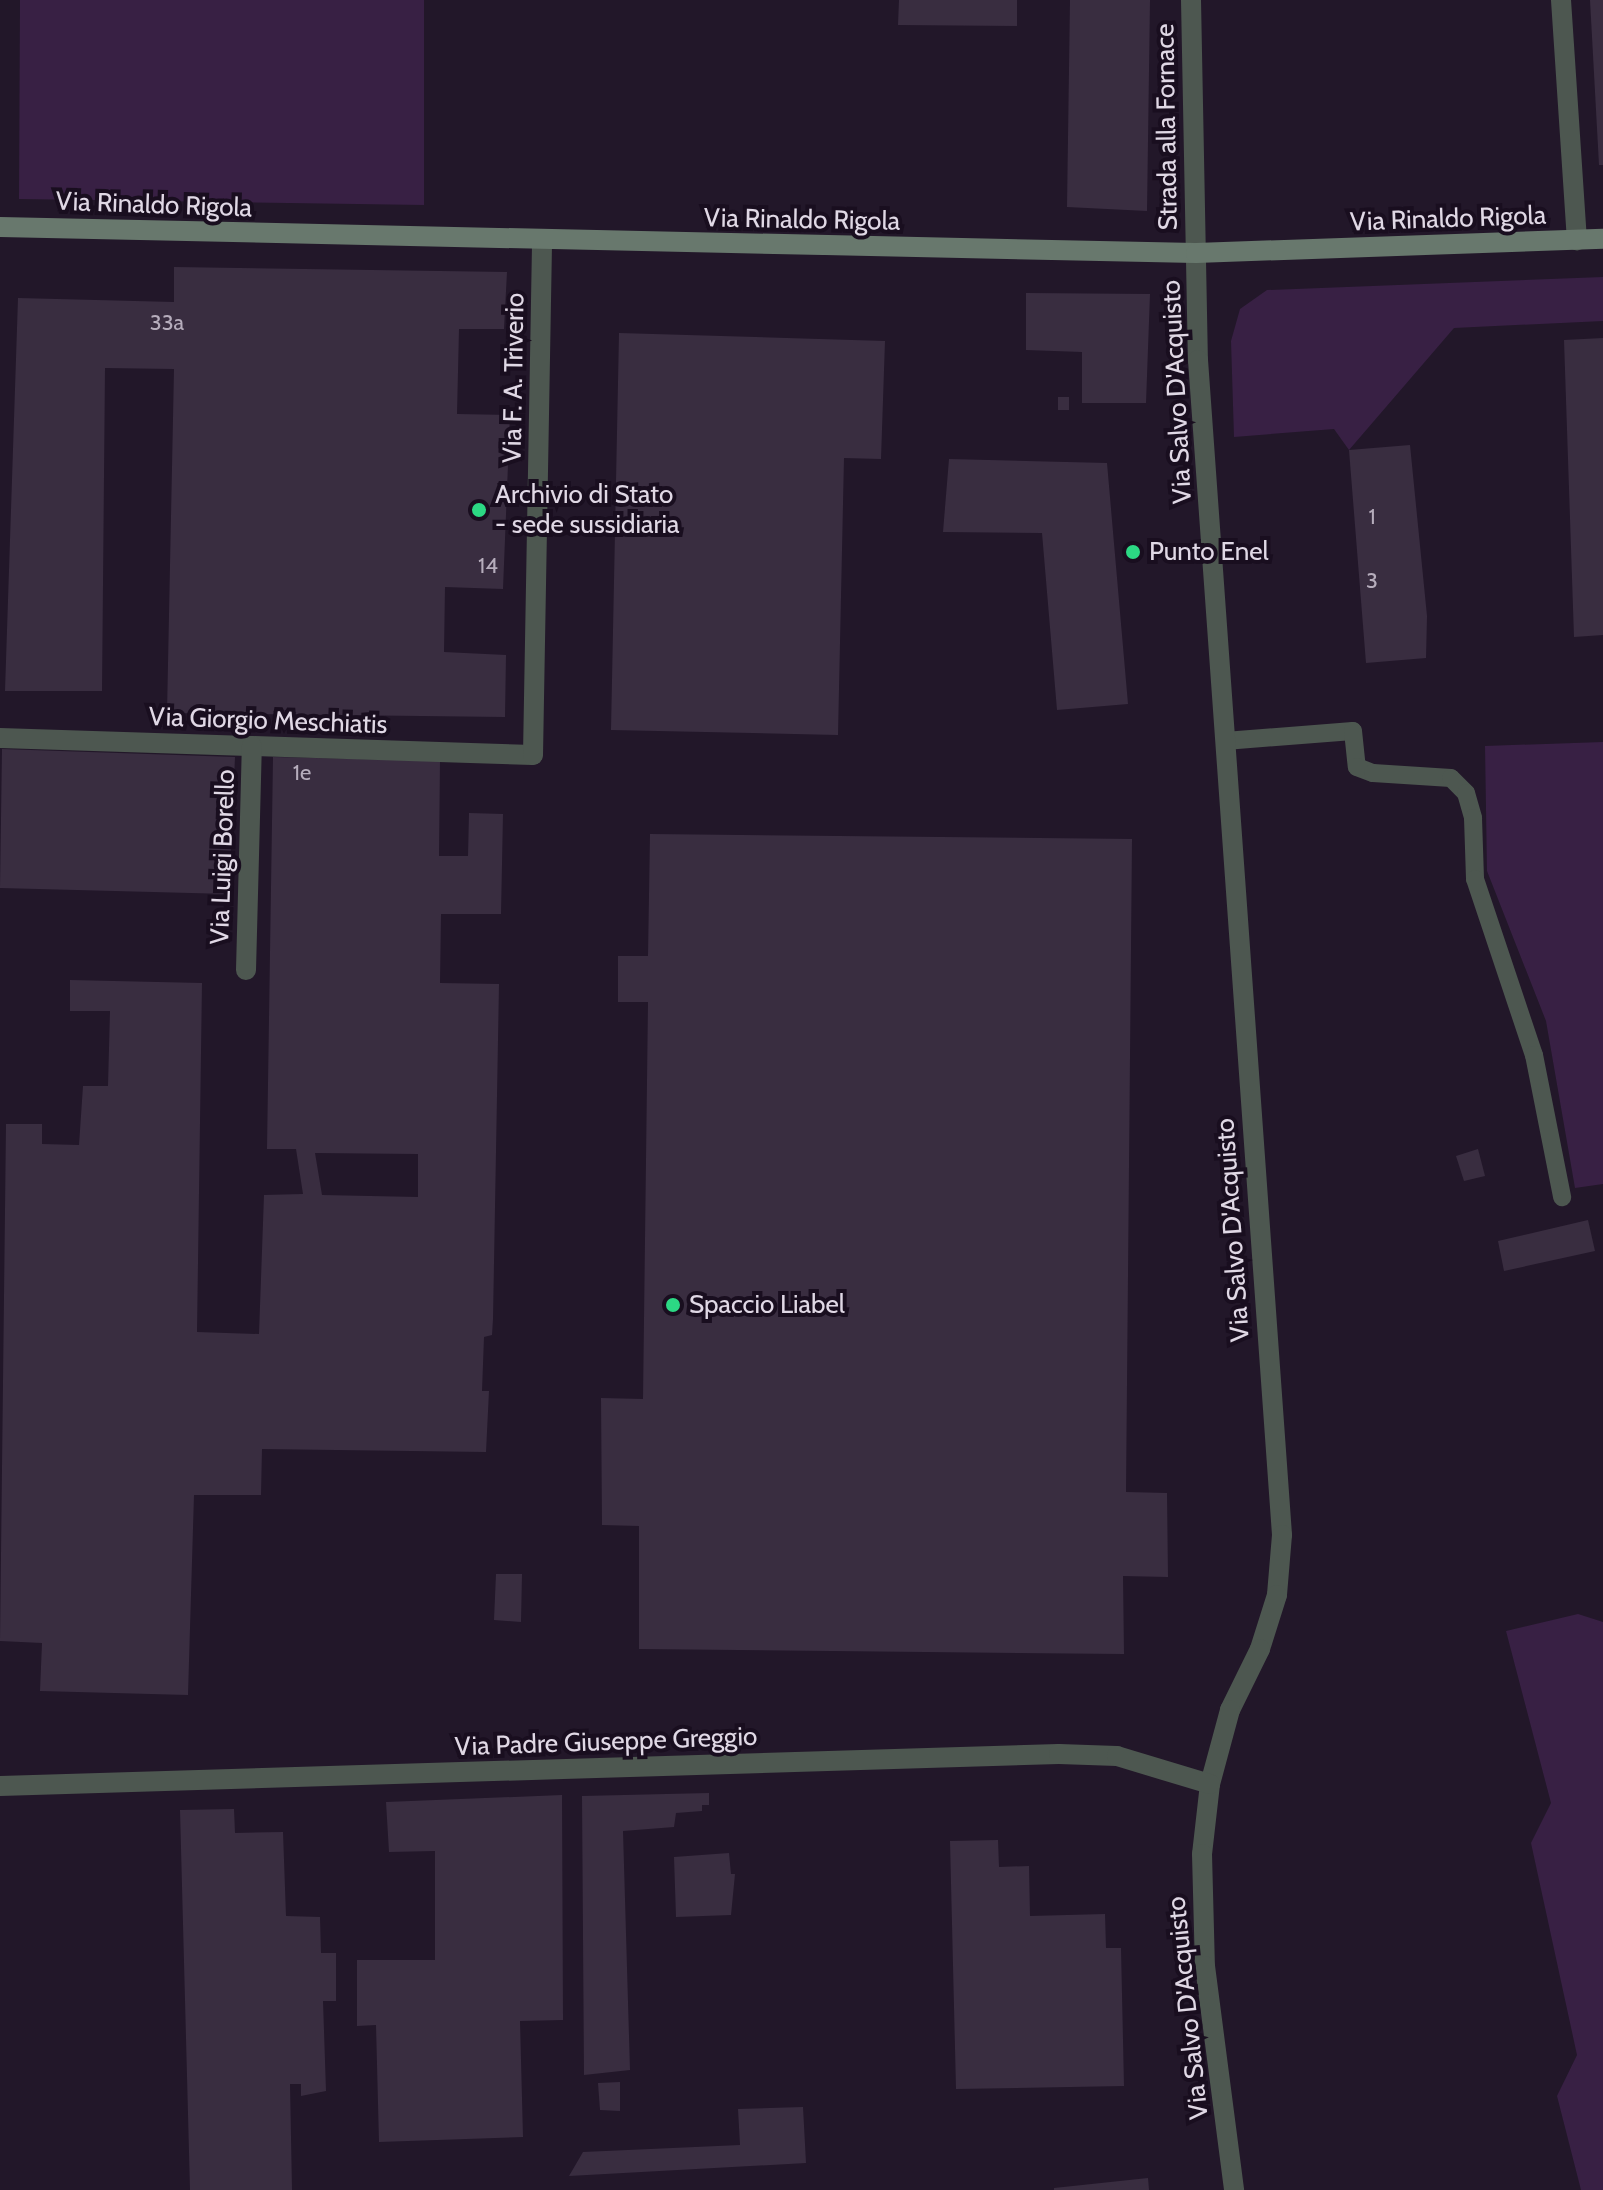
<!DOCTYPE html>
<html>
<head>
<meta charset="utf-8">
<style>
  body { margin:0 }
  #map { position:relative; width:1603px; height:2190px; overflow:hidden; background:#221729; font-family:Cabin,sans-serif }
  div>[style] { position:absolute }
  .green>* { inset:0; background:#382044 }
  .building>* { inset:0; background:#392d40 }
  .lane>* { height:18px; margin:-9px; padding:0 9px; transform-origin:9px; border-radius:9px; background:#4d5750 }
  .street>* { height:20px; margin:-10px; padding:0 10px; transform-origin:10px; border-radius:10px; background:#4d5750 }
  .secondary>* { height:20px; margin:-10px; padding:0 10px; transform-origin:10px; border-radius:10px; background:#68786d }
  .dots>* { width:22px; height:22px; translate:-50% -50%; box-sizing:border-box; border:4px solid #190e1f; border-radius:50% }
  span { translate:-50% -50%; white-space:nowrap; text-align:center; line-height:1.15; -webkit-text-stroke:8px #190e1f; paint-order:stroke }
  .number-label { font-size:22px; color:#b6adbc }
  .number-label span { -webkit-text-stroke-width:0 }
  .street-label { font-size:26px; color:#e0d8e5 }
  .poi-label { font-size:26px; color:#e0d8e5 }
  .left { translate:0 -50%; text-align:left }
</style>
</head>
<body>
<div id="map">
  <div class="green">
    <div style="clip-path:polygon(20px 0,424px 0,424px 205px,19px 199px)"></div>
    <div style="clip-path:polygon(1603px 277px,1603px 321px,1454px 328px,1349px 450px,1334px 429px,1234px 437px,1231px 341px,1240px 309px,1267px 290px)"></div>
    <div style="clip-path:polygon(1603px 742px,1603px 1184px,1575px 1188px,1546px 1021px,1487px 871px,1485px 746px)"></div>
    <div style="clip-path:polygon(1578px 1614px,1603px 1622px,1603px 2190px,1581px 2190px,1557px 2096px,1577px 2055px,1531px 1843px,1551px 1803px,1506px 1631px)"></div>
  </div>
  <div class="building">
    <div style="clip-path:polygon(899px 0,1017px 0,1017px 26px,898px 25px)"></div>
    <div style="clip-path:polygon(1070px 0,1150px 0,1147px 211px,1067px 207px)"></div>
    <div style="clip-path:polygon(1590px 0,1603px 0,1603px 165px,1599px 165px)"></div>
    <div style="clip-path:polygon(174px 267px,507px 272px,504px 329px,459px 329px,457px 414px,510px 415px,503px 589px,445px 587px,444px 652px,506px 655px,505px 717px,167px 713px,174px 369px,105px 368px,102px 691px,5px 691px,18px 298px,174px 302px)"></div>
    <div style="clip-path:polygon(1026px 293px,1150px 294px,1146px 403px,1082px 403px,1082px 352px,1026px 350px)"></div>
    <div style="clip-path:polygon(619px 333px,885px 341px,881px 459px,844px 458px,838px 735px,611px 730px)"></div>
    <div style="clip-path:polygon(1603px 338px,1603px 635px,1574px 637px,1564px 340px)"></div>
    <div style="clip-path:polygon(1058px 397px,1069px 397px,1069px 410px,1058px 410px)"></div>
    <div style="clip-path:polygon(1410px 445px,1427px 616px,1426px 658px,1366px 663px,1349px 450px)"></div>
    <div style="clip-path:polygon(949px 459px,1107px 463px,1128px 704px,1057px 710px,1042px 533px,943px 532px)"></div>
    <div style="clip-path:polygon(2px 749px,235px 757px,229px 894px,0 888px)"></div>
    <div style="clip-path:polygon(evenodd,273px 757px,440px 761px,439px 856px,468px 856px,469px 813px,503px 814px,501px 914px,441px 914px,440px 983px,499px 984px,493px 1319px,492px 1335px,484px 1337px,482px 1391px,489px 1391px,486px 1452px,262px 1449px,261px 1495px,194px 1495px,188px 1695px,40px 1691px,42px 1643px,0 1641px,6px 1124px,42px 1124px,42px 1144px,79px 1145px,83px 1086px,108px 1086px,110px 1011px,70px 1011px,70px 980px,202px 983px,197px 1332px,259px 1334px,264px 1195px,303px 1194px,296px 1149px,267px 1149px,273px 757px,315px 1153px,418px 1154px,418px 1197px,322px 1195px,315px 1153px)"></div>
    <div style="clip-path:polygon(650px 834px,1132px 839px,1126px 1492px,1167px 1493px,1168px 1577px,1123px 1576px,1124px 1654px,639px 1649px,639px 1526px,602px 1525px,601px 1398px,643px 1399px,648px 1002px,618px 1002px,618px 956px,648px 956px)"></div>
    <div style="clip-path:polygon(1478px 1149px,1485px 1176px,1464px 1181px,1456px 1156px)"></div>
    <div style="clip-path:polygon(1588px 1220px,1595px 1251px,1504px 1271px,1498px 1241px)"></div>
    <div style="clip-path:polygon(496px 1574px,522px 1574px,521px 1622px,494px 1620px)"></div>
    <div style="clip-path:polygon(709px 1793px,709px 1805px,702px 1805px,702px 1811px,676px 1813px,674px 1827px,623px 1831px,630px 2070px,584px 2075px,582px 1796px)"></div>
    <div style="clip-path:polygon(562px 1795px,563px 2020px,520px 2021px,523px 2137px,379px 2142px,376px 2025px,357px 2026px,357px 1960px,435px 1960px,435px 1851px,389px 1852px,386px 1802px)"></div>
    <div style="clip-path:polygon(234px 1809px,235px 1833px,283px 1832px,286px 1916px,320px 1917px,321px 1953px,336px 1953px,336px 2001px,323px 2001px,326px 2091px,301px 2096px,301px 2084px,290px 2084px,292px 2190px,190px 2190px,180px 1810px)"></div>
    <div style="clip-path:polygon(998px 1840px,999px 1867px,1029px 1866px,1030px 1916px,1105px 1914px,1106px 1948px,1121px 1948px,1124px 2086px,956px 2089px,950px 1841px)"></div>
    <div style="clip-path:polygon(729px 1853px,731px 1874px,735px 1874px,731px 1915px,676px 1917px,674px 1857px)"></div>
    <div style="clip-path:polygon(620px 2082px,620px 2111px,600px 2110px,598px 2083px)"></div>
    <div style="clip-path:polygon(803px 2107px,806px 2163px,569px 2176px,583px 2152px,740px 2145px,738px 2109px)"></div>
    <div style="clip-path:polygon(1148px 2178px,1149px 2190px,1054px 2190px,1054px 2188px)"></div>
  </div>
  <div class="lane">
    <div style="left:1225px;top:741px;width:128px;rotate:-4.5deg"></div>
    <div style="left:1353px;top:731px;width:36px;rotate:84deg"></div>
    <div style="left:1357px;top:767px;width:17px;rotate:21deg"></div>
    <div style="left:1373px;top:773px;width:78px;rotate:3.7deg"></div>
    <div style="left:1451px;top:778px;width:21px;rotate:45deg"></div>
    <div style="left:1466px;top:793px;width:26px;rotate:74deg"></div>
    <div style="left:1473px;top:818px;width:61px;rotate:88.1deg"></div>
    <div style="left:1475px;top:879px;width:186px;rotate:71.5deg"></div>
    <div style="left:1534px;top:1055px;width:145px;rotate:78.8deg"></div>
  </div>
  <div class="street">
    <div style="left:1191px;top:0;width:360px;rotate:88.9deg"></div>
    <div style="left:1198px;top:360px;width:1178px;rotate:85.91deg"></div>
    <div style="left:1282px;top:1535px;width:60px;rotate:94.8deg"></div>
    <div style="left:1277px;top:1595px;width:57px;rotate:107.5deg"></div>
    <div style="left:1260px;top:1649px;width:68px;rotate:116.2deg"></div>
    <div style="left:1230px;top:1710px;width:77px;rotate:105.1deg"></div>
    <div style="left:1210px;top:1784px;width:70px;rotate:96.5deg"></div>
    <div style="left:1202px;top:1854px;width:112px;rotate:88.5deg"></div>
    <div style="left:1205px;top:1966px;width:226px;rotate:82.6deg"></div>
    <div style="left:1561px;top:0;width:241px;rotate:86.2deg"></div>
    <div style="left:0;top:738px;width:533px;rotate:1.83deg"></div>
    <div style="left:533px;top:755px;width:513px;rotate:-88.99deg"></div>
    <div style="left:246px;top:970px;width:224px;rotate:-88.5deg"></div>
    <div style="left:0;top:1786px;width:1059px;rotate:-1.73deg"></div>
    <div style="left:1059px;top:1754px;width:58px;rotate:2deg"></div>
    <div style="left:1117px;top:1756px;width:97px;rotate:16.8deg"></div>
  </div>
  <div class="secondary">
    <div style="left:0;top:227px;width:1196px;rotate:1.25deg"></div>
    <div style="left:1196px;top:253px;width:407px;rotate:-2deg"></div>
  </div>
  <div class="dots">
    <div style="left:479px;top:510px;background:#2cd884"></div>
    <div style="left:1133px;top:552px;background:#2cd884"></div>
    <div style="left:673px;top:1305px;background:#2cd884"></div>
  </div>
  <div class="number-label">
    <span style="left:167px;top:323px">33a</span>
    <span style="left:1372px;top:517px">1</span>
    <span style="left:488px;top:566px">14</span>
    <span style="left:1372px;top:581px">3</span>
    <span style="left:302px;top:773px">1e</span>
  </div>
  <div class="street-label">
    <span style="left:1167px;top:127px;rotate:-91deg">Strada alla Fornace</span>
    <span style="left:154px;top:205px;rotate:2deg">Via Rinaldo Rigola</span>
    <span style="left:1448px;top:219px;rotate:-2deg">Via Rinaldo Rigola</span>
    <span style="left:802px;top:220px;rotate:1deg">Via Rinaldo Rigola</span>
    <span style="left:514px;top:378px;rotate:-89deg">Via F. A. Triverio</span>
    <span style="left:1177px;top:392px;rotate:-93deg">Via Salvo D'Acquisto</span>
    <span style="left:268px;top:721px;rotate:2deg">Via Giorgio Meschiatis</span>
    <span style="left:223px;top:857px;rotate:-88deg">Via Luigi Borello</span>
    <span style="left:1233px;top:1230px;rotate:-94deg">Via Salvo D'Acquisto</span>
    <span style="left:606px;top:1742px;rotate:-2deg">Via Padre Giuseppe Greggio</span>
    <span style="left:1188px;top:2008px;rotate:-96deg">Via Salvo D'Acquisto</span>
  </div>
  <div class="poi-label">
    <span class="left" style="left:495px;top:510px">Archivio di Stato<br>- sede sussidiaria</span>
    <span class="left" style="left:1149px;top:552px">Punto Enel</span>
    <span class="left" style="left:689px;top:1305px">Spaccio Liabel</span>
  </div>
</div>
</body>
</html>
